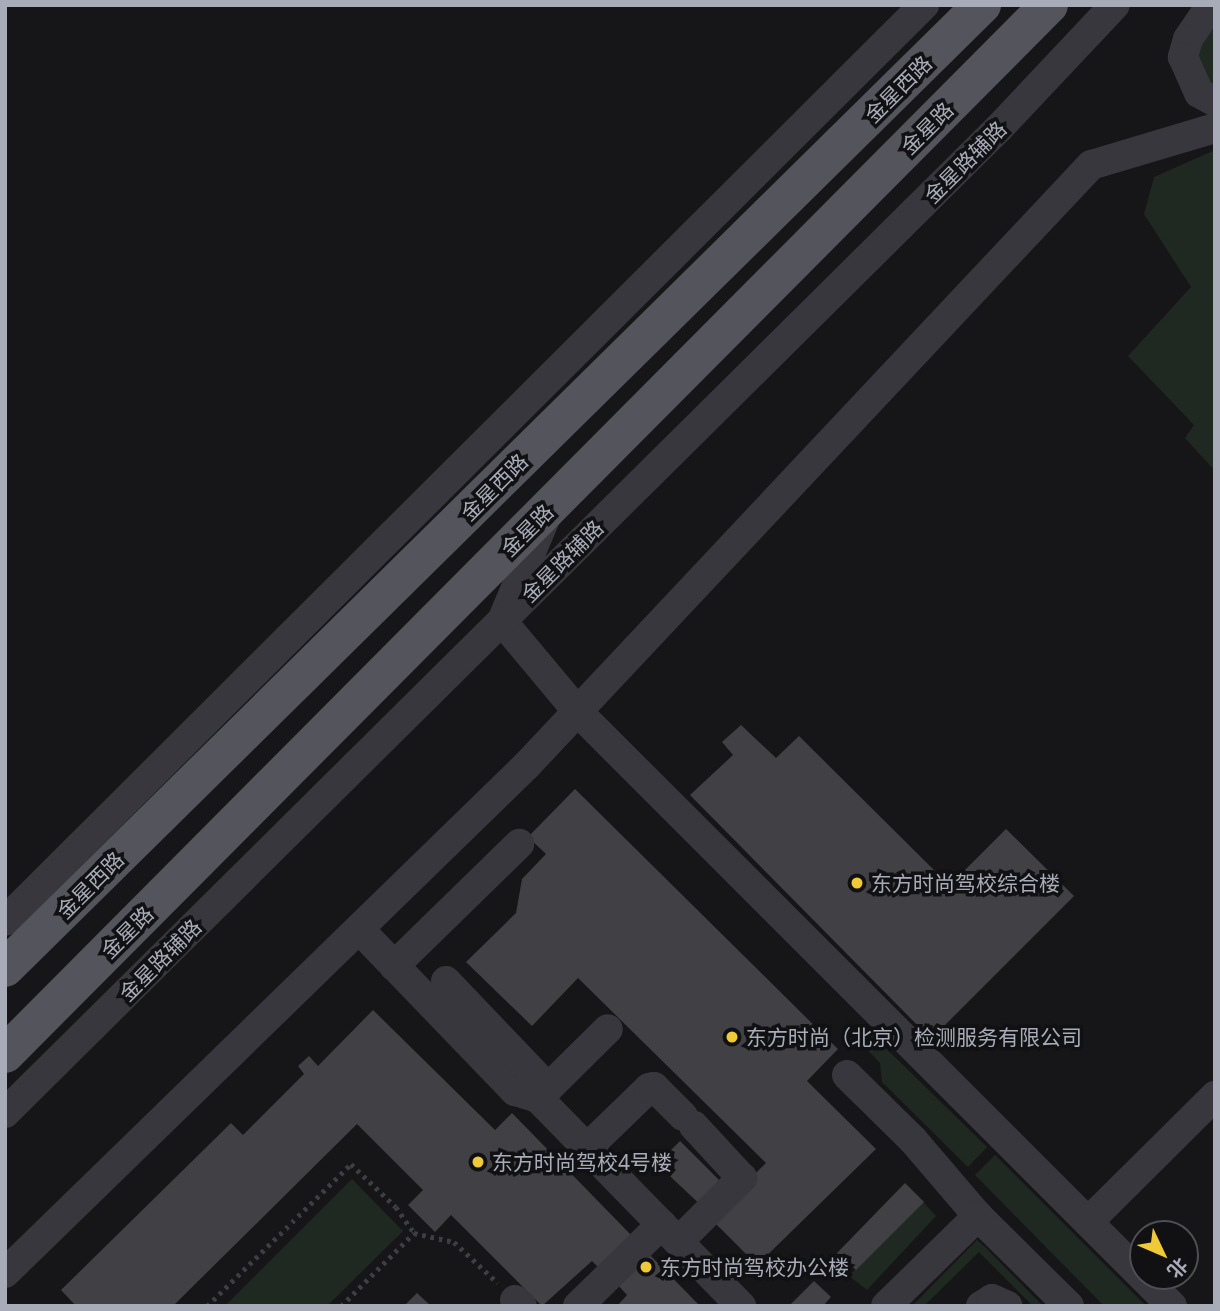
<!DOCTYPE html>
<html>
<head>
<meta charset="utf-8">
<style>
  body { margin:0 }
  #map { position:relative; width:1220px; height:1311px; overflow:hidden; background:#161618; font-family:"Noto Sans","Noto Sans SC",sans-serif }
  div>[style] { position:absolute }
  .green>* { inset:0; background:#202822 }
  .building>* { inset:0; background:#404045 }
  .path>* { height:4.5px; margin-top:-2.25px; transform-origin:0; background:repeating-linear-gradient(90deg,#3d3e44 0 3.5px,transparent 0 8.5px) }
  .minor>* { height:30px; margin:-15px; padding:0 15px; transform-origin:15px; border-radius:15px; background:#37373d }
  .major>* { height:38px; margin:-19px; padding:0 19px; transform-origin:19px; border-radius:19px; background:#53545c }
  .dots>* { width:19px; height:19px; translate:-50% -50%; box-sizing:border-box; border:4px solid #111113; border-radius:50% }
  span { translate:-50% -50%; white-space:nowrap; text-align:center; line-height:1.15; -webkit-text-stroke:7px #111113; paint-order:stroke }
  .street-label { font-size:21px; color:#a8abb8 }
  .poi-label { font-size:21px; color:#a8abb8 }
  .left { translate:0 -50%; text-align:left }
  .frame { position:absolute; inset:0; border:7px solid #a8abb8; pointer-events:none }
  .north { position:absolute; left:1129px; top:1220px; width:70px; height:70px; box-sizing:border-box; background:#111113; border:2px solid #4d4f55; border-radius:50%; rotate:134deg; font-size:19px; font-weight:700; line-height:28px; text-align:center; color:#a8abb8 }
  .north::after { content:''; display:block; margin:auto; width:24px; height:32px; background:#efc936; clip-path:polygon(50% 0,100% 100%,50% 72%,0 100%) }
</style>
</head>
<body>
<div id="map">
  <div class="green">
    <div style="clip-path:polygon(1215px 21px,1215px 92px,1196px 56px,1199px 40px)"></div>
    <div style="clip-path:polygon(1215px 150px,1215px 471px,1185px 438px,1194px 425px,1128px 356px,1191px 287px,1144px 214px,1154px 177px)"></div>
    <div style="clip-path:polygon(862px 1025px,987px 1147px,968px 1167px,882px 1082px,880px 1063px,854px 1036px)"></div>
    <div style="clip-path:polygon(995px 1155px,1146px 1306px,1104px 1306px,975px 1175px)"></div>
    <div style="clip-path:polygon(352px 1179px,403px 1231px,327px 1306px,225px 1306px)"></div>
    <div style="clip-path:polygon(923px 1202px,936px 1216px,867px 1290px,849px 1276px)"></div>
    <div style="clip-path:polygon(977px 1240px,985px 1247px,1043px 1306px,1033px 1306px,979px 1252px,924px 1306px,912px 1306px)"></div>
  </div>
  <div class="building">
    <div style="clip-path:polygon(741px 725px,776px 758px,799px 736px,935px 871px,930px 875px,945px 890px,1006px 829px,1074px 896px,931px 1039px,690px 795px,733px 755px,722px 742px)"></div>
    <div style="clip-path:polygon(575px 789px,838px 1049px,807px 1081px,876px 1149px,757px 1265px,710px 1218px,766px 1163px,578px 978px,532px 1026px,466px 962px,516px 913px,522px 879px,546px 854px,528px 837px)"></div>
    <div style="clip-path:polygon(373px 1010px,495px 1130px,512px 1113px,633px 1237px,602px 1271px,592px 1261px,542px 1306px,451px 1215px,435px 1232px,408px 1205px,423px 1190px,357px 1124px,173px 1306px,76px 1306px,61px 1290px,231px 1123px,243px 1135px,304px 1074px,298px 1066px,309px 1056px,318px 1066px)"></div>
    <div style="clip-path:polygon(680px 1141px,726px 1187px,705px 1209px,657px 1164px)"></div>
    <div style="clip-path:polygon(905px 1183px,924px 1202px,856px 1270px,837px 1253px)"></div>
    <div style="clip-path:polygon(647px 1252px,700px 1306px,617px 1306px,627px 1295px,615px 1282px)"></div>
    <div style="clip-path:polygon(814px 1281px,831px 1297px,823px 1306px,789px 1306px)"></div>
    <div style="clip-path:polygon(417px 1293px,431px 1306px,404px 1306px)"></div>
  </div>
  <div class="path">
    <div style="left:207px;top:1306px;width:202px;rotate:-44.6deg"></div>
    <div style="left:351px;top:1164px;width:62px;rotate:43.7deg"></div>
    <div style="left:396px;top:1207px;width:32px;rotate:55deg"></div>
    <div style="left:414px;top:1233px;width:41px;rotate:12.7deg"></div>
    <div style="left:454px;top:1242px;width:60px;rotate:43deg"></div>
    <div style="left:341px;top:1306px;width:103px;rotate:-45deg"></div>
  </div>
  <div class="minor">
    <div style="left:1211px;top:5px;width:41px;rotate:124.1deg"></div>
    <div style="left:1188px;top:39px;width:19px;rotate:106deg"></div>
    <div style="left:1183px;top:57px;width:39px;rotate:66deg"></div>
    <div style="left:1199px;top:93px;width:18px;rotate:29deg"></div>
    <div style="left:547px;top:514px;width:116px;rotate:112.8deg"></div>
    <div style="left:502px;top:621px;width:119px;rotate:50.1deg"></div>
    <div style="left:578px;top:712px;width:840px;rotate:45deg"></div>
    <div style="left:5px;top:921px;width:1298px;rotate:-44.91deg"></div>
    <div style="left:359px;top:929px;width:225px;rotate:46.1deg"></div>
    <div style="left:515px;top:1091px;width:24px;rotate:17deg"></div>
    <div style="left:538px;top:1098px;width:291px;rotate:45.7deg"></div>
    <div style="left:394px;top:966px;width:175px;rotate:-44.3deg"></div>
    <div style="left:446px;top:981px;width:148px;rotate:46.4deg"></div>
    <div style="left:847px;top:1075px;width:93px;rotate:44.6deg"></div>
    <div style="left:913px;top:1140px;width:100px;rotate:49.5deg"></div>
    <div style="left:538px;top:1098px;width:98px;rotate:-44.6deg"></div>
    <div style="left:5px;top:1113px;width:1398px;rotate:-44.74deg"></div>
    <div style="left:998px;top:129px;width:170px;rotate:-46.7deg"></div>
    <div style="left:587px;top:1148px;width:86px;rotate:-44.1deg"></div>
    <div style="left:649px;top:1088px;width:5px;rotate:-11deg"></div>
    <div style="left:654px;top:1087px;width:41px;rotate:45deg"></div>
    <div style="left:1088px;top:1222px;width:179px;rotate:-44.8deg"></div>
    <div style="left:678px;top:1242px;width:91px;rotate:-45deg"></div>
    <div style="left:742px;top:1178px;width:71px;rotate:-132.7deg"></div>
    <div style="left:5px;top:1273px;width:728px;rotate:-44.22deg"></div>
    <div style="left:527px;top:765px;width:823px;rotate:-46.77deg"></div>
    <div style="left:1091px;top:165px;width:129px;rotate:-16.6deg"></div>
    <div style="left:515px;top:1300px;width:9px;rotate:41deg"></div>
    <div style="left:578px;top:1306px;width:117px;rotate:-44.3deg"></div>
    <div style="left:886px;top:1306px;width:129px;rotate:-44.4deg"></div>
    <div style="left:978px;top:1216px;width:128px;rotate:44.7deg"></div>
    <div style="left:981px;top:1306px;width:13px;rotate:-32deg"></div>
    <div style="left:992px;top:1299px;width:17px;rotate:24deg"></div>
  </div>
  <div class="major">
    <div style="left:5px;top:968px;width:1372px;rotate:-44.59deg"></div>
    <div style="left:5px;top:1054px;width:1480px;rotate:-45.14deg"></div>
  </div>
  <div class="dots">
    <div style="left:857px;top:883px;background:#efc936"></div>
    <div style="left:732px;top:1037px;background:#efc936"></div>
    <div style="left:478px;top:1162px;background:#efc936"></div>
    <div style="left:646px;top:1267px;background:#efc936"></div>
  </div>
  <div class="street-label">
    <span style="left:898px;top:89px;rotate:-45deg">金星西路</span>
    <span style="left:927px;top:128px;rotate:-45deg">金星路</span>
    <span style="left:965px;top:162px;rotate:-45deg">金星路辅路</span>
    <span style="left:494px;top:487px;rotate:-45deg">金星西路</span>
    <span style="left:527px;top:530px;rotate:-45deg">金星路</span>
    <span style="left:562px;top:561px;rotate:-45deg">金星路辅路</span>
    <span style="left:90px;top:885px;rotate:-45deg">金星西路</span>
    <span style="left:127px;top:932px;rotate:-45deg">金星路</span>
    <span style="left:160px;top:960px;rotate:-45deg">金星路辅路</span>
  </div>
  <div class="poi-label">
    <span class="left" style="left:871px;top:883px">东方时尚驾校综合楼</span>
    <span class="left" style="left:746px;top:1037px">东方时尚（北京）检测服务有限公司</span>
    <span class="left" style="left:492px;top:1162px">东方时尚驾校4号楼</span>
    <span class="left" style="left:660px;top:1267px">东方时尚驾校办公楼</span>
  </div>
  <div class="frame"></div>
  <div class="north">北</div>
</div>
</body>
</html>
